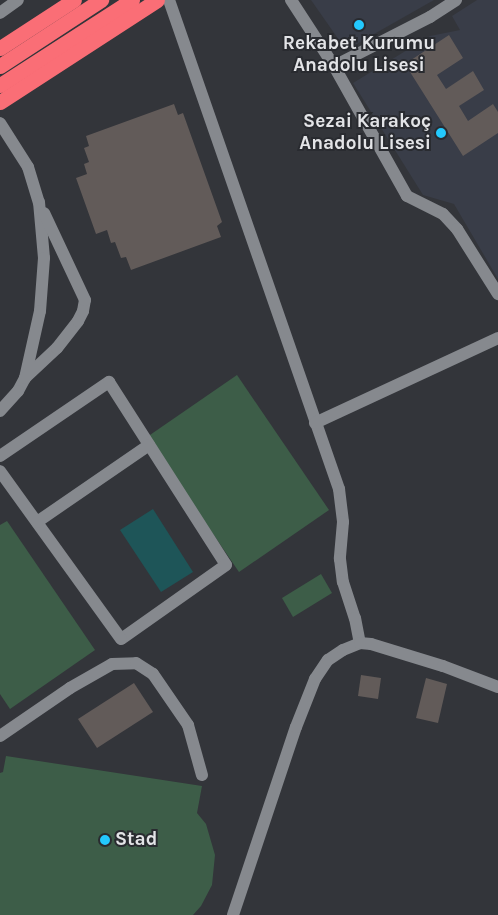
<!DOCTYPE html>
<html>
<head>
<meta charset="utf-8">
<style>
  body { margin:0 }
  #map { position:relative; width:498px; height:915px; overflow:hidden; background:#33353a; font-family:Karla,sans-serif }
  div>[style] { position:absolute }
  .built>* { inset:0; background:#393d48 }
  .green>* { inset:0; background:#3d5d48 }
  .water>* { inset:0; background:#1e5558 }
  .building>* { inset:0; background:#625b59 }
  .minor>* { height:12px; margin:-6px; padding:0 6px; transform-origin:6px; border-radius:6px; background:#86898e }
  .highway>* { height:15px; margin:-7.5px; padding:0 7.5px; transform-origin:7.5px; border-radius:7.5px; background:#fa6e76 }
  .dots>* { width:14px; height:14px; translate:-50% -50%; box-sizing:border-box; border:2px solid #292b30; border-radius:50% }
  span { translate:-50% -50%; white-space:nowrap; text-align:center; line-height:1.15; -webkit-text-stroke:4px #292b30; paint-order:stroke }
  .poi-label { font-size:19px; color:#e3e4e7; font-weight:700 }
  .right { translate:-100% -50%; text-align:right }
  .left { translate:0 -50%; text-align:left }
</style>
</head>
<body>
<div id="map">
  <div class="built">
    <div style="clip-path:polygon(311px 0,434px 0,346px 50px)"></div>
    <div style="clip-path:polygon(477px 0,498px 0,498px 279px,454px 204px,423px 195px,353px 83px,430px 36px,460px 30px,452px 16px)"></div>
  </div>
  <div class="green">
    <div style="clip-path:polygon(237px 375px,329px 510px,239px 572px,147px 437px)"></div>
    <div style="clip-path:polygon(7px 521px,95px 650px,10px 709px,0 694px,0 525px)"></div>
    <div style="clip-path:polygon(321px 574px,332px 593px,293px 617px,282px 598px)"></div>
    <div style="clip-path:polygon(6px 756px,202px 786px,197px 813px,206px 824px,215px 855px,212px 885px,201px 906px,193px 915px,0 915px,0 773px,3px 772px)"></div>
  </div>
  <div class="water">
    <div style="clip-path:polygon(153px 509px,193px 572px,161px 592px,120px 530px)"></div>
  </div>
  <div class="building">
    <div style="clip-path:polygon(449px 35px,463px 58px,437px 75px,446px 89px,473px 71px,484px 90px,459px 106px,468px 121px,493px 104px,498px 112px,498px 133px,463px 156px,405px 64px)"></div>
    <div style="clip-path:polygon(174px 104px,178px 115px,183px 113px,222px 222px,217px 226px,221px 237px,131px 270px,126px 257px,121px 258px,115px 242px,111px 243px,107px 230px,96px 234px,76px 178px,87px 174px,84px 164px,89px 162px,84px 148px,89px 146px,86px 136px)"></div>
    <div style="clip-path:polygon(361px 675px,381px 678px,378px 699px,358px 696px)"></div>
    <div style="clip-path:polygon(426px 678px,447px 684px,438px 723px,416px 718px)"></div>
    <div style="clip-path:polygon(134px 683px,153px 712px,97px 748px,78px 719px)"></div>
  </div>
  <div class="minor">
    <div style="left:169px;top:0;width:518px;rotate:70.83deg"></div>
    <div style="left:339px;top:489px;width:33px;rotate:83deg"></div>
    <div style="left:343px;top:522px;width:37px;rotate:95deg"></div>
    <div style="left:340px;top:559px;width:23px;rotate:83deg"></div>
    <div style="left:343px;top:582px;width:38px;rotate:72deg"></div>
    <div style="left:355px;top:618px;width:25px;rotate:79deg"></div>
    <div style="left:291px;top:0;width:79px;rotate:56.9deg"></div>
    <div style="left:334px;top:66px;width:149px;rotate:60.7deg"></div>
    <div style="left:407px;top:196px;width:40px;rotate:26.6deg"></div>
    <div style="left:443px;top:214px;width:21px;rotate:47deg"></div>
    <div style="left:457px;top:229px;width:77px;rotate:57.8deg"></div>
    <div style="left:0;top:13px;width:22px;rotate:-36deg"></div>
    <div style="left:334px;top:66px;width:108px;rotate:-27deg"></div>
    <div style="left:430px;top:17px;width:31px;rotate:-33deg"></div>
    <div style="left:0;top:123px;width:52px;rotate:57.5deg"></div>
    <div style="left:28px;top:167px;width:37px;rotate:73deg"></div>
    <div style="left:39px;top:202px;width:56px;rotate:84.9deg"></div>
    <div style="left:44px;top:258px;width:53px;rotate:94.3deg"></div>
    <div style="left:40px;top:311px;width:69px;rotate:102.6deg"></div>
    <div style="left:25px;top:378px;width:15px;rotate:118deg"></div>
    <div style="left:18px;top:391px;width:27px;rotate:132deg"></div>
    <div style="left:25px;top:378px;width:44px;rotate:-43.2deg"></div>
    <div style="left:57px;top:348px;width:34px;rotate:-52deg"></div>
    <div style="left:78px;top:321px;width:11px;rotate:-63deg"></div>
    <div style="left:83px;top:311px;width:11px;rotate:-80deg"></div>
    <div style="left:85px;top:300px;width:96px;rotate:-115.2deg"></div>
    <div style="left:315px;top:423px;width:202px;rotate:-24.9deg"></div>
    <div style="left:0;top:456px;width:132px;rotate:-34.2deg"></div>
    <div style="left:109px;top:382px;width:217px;rotate:57.4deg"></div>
    <div style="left:226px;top:565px;width:128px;rotate:144.8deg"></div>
    <div style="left:121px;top:639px;width:207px;rotate:-125.8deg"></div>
    <div style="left:37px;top:522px;width:136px;rotate:-34.5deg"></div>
    <div style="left:0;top:736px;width:85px;rotate:-34.4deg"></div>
    <div style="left:70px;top:688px;width:48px;rotate:-29.7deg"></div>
    <div style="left:112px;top:664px;width:24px;rotate:-2deg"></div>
    <div style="left:136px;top:663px;width:20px;rotate:33deg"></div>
    <div style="left:153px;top:674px;width:62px;rotate:55.5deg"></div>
    <div style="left:188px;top:725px;width:52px;rotate:74.4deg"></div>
    <div style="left:233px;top:915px;width:198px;rotate:-71.5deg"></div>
    <div style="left:296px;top:727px;width:52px;rotate:-68.4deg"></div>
    <div style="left:315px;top:679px;width:23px;rotate:-56deg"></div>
    <div style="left:328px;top:660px;width:18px;rotate:-34deg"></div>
    <div style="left:343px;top:650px;width:18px;rotate:-22deg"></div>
    <div style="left:360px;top:643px;width:11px;rotate:5deg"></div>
    <div style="left:371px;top:644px;width:75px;rotate:17deg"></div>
    <div style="left:443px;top:666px;width:59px;rotate:20.9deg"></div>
  </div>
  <div class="highway">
    <div style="left:0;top:48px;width:88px;rotate:-33deg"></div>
    <div style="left:0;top:66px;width:121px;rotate:-33.2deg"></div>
    <div style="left:0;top:85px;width:157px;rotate:-32.8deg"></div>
    <div style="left:0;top:102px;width:187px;rotate:-33deg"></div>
  </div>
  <div class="dots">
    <div style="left:359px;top:25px;background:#23c9fe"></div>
    <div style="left:441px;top:133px;background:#23c9fe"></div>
    <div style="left:105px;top:840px;background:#23c9fe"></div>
  </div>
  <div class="poi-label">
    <span style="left:359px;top:55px">Rekabet Kurumu<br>Anadolu Lisesi</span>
    <span class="right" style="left:431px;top:133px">Sezai Karakoç<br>Anadolu Lisesi</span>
    <span class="left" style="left:115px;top:840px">Stad</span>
  </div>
</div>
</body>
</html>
